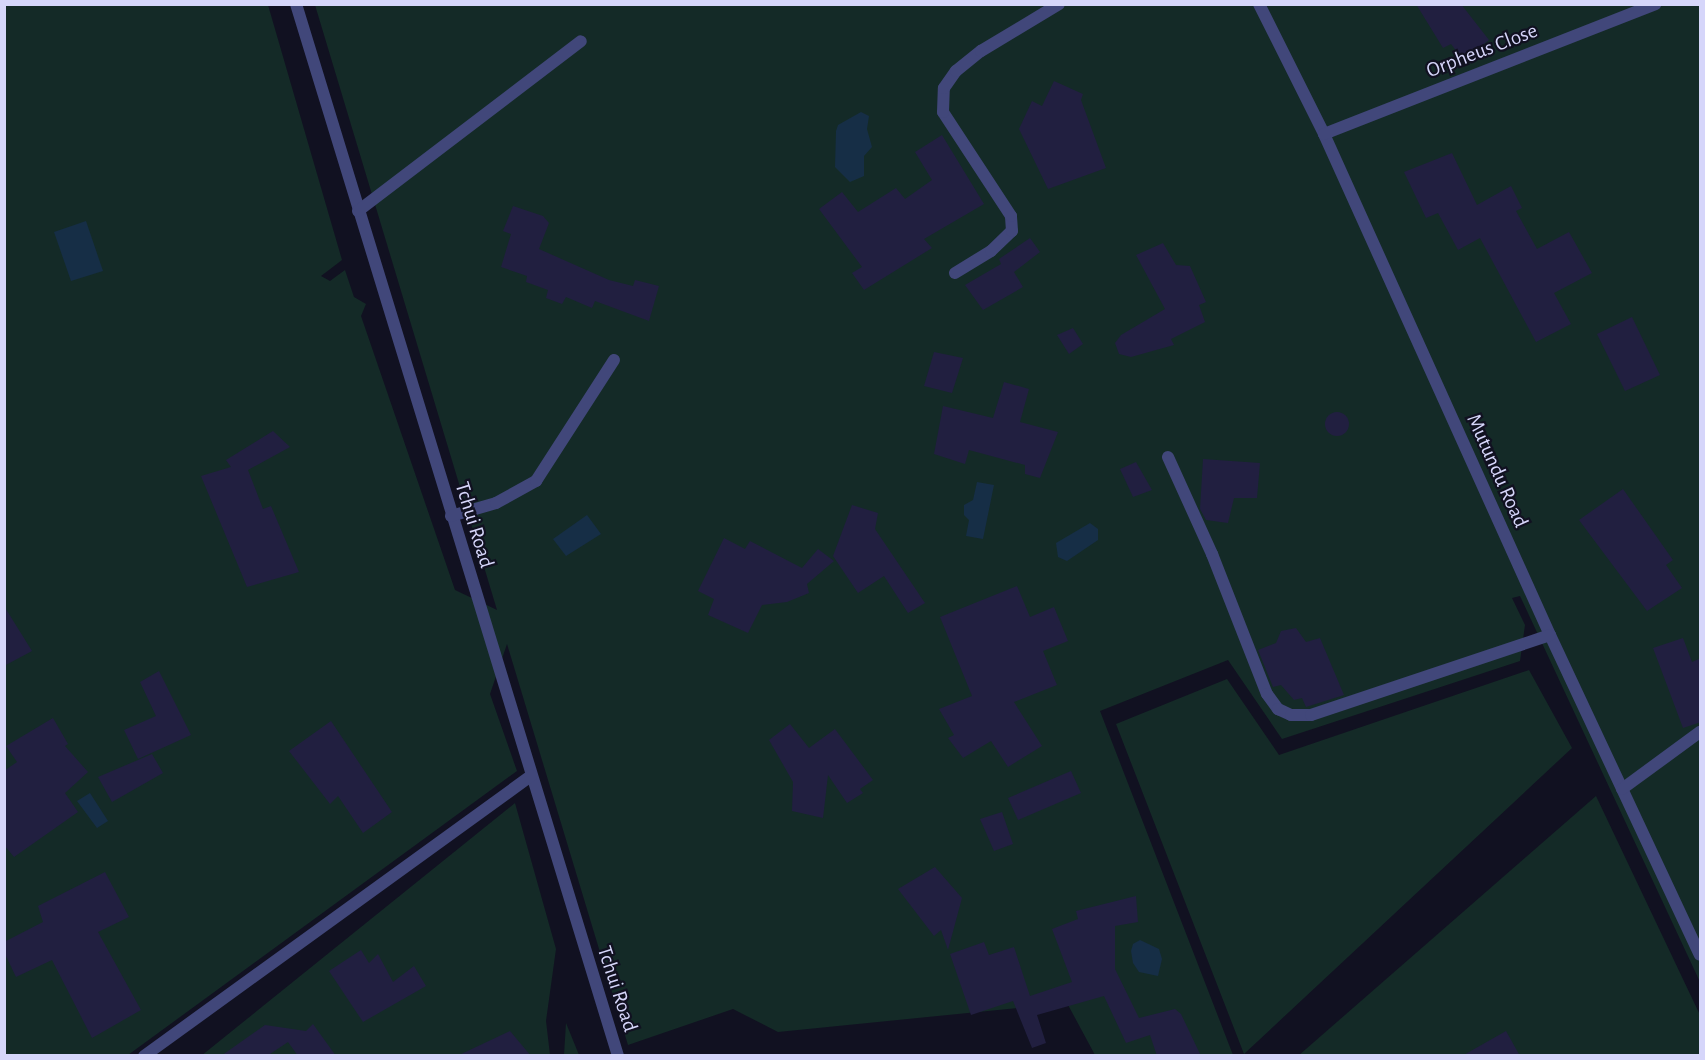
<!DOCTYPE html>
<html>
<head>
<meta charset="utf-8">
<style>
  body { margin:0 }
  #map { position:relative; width:1705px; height:1060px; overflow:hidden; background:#111121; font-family:"Alegreya Sans",sans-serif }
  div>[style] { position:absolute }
  .green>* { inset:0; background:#142a27 }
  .water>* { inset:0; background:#162e46 }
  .building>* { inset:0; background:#211f40 }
  .round { border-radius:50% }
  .street>* { height:12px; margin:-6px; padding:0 6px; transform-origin:6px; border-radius:6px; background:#41477a }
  span { translate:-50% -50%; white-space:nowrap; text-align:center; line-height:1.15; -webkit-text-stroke:4.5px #111121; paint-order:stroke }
  .street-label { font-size:21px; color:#d6d6fa }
  .frame { position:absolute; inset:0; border:6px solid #d6d6fa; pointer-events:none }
</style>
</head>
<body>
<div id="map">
  <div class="green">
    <div style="clip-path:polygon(5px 5px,268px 5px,342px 260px,321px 276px,330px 281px,345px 270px,354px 297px,366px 304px,361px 316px,455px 590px,497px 610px,315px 5px,1700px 5px,1700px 982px,1520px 596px,1512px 598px,1525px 625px,1520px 661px,1282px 739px,1228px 660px,1100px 711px,1233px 1055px,1095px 1055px,1067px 1003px,778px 1032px,733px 1009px,628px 1045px,507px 644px,490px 694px,517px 771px,128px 1055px,5px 1056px)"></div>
    <div style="clip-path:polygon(1529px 670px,1572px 748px,1244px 1054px,1116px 724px,1227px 679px,1279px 755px)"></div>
    <div style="clip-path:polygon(1596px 796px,1700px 1015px,1700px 1055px,1298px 1056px)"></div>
    <div style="clip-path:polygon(515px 803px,556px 949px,546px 1021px,550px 1055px,201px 1056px)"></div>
    <div style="clip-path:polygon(566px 1023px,579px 1055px,564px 1055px)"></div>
  </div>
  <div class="water">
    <div style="clip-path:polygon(861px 112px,869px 116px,867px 129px,872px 147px,864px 156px,864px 176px,850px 182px,835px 167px,836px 131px,838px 125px)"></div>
    <div style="clip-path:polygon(86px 221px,103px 271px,71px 281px,54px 232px)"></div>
    <div style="clip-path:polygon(977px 482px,994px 485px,983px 539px,966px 536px,969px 520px,964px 515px,964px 505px,973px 500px)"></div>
    <div style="clip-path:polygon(587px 515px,601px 534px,566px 556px,553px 539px)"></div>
    <div style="clip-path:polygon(1090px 523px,1098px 529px,1098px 540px,1067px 561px,1058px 557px,1056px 543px)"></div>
    <div style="clip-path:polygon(90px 793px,108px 821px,97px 828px,77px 801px)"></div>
    <div style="clip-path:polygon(1140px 940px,1159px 949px,1162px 959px,1158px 976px,1139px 972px,1133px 963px,1131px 951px,1133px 944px)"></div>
  </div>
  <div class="building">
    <div style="clip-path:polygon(1416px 4px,1461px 4px,1489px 40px,1463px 60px,1451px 44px,1443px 48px)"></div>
    <div style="clip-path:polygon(1054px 81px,1083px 94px,1081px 100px,1106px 168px,1048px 189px,1019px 129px,1032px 101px,1042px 106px)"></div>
    <div style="clip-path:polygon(942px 135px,984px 204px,924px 239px,932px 248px,864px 290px,852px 273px,862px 267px,819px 209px,842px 192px,858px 212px,896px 188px,905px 199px,932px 180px,915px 152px)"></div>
    <div style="clip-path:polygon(1452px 153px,1477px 205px,1511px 186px,1522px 208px,1516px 211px,1537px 249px,1569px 232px,1592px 273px,1554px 293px,1571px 324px,1536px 342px,1480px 238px,1458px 250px,1438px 213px,1426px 218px,1404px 172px)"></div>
    <div style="clip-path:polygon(513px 206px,543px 216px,549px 223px,539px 249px,609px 280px,633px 286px,635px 280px,659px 286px,649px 321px,595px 301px,592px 308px,566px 297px,562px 304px,546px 298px,548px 290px,526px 282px,527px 276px,501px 267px,511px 234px,503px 231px)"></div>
    <div style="clip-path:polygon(1030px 238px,1040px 252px,1014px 272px,1023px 287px,983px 310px,965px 285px,1001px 264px,999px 259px)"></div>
    <div style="clip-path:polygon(1163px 243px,1176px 265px,1190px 266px,1206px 302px,1199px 305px,1205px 322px,1171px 339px,1174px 345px,1131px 357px,1119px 354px,1115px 343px,1121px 335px,1165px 309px,1136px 255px)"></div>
    <div style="clip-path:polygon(1632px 317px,1660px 375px,1625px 391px,1597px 334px)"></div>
    <div style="clip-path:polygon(1073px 328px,1083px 344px,1069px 354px,1057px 335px)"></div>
    <div style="clip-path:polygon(934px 352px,963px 358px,952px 393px,924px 386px)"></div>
    <div style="clip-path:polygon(1004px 382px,1029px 389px,1020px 422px,1058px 432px,1040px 478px,1025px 474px,1025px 465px,969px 450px,965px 464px,934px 454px,943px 406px,993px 418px)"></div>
    <div class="round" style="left:1325px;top:412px;width:24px;height:24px"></div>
    <div style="clip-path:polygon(273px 431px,290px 447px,248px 470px,263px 509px,271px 506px,299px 572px,247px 587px,201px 476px,231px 467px,226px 460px)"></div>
    <div style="clip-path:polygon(1203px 459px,1260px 463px,1257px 498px,1234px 498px,1228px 523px,1206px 520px,1200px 509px)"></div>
    <div style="clip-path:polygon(1136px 462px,1152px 490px,1133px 497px,1120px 469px)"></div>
    <div style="clip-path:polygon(1623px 489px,1673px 560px,1666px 565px,1682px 588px,1647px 611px,1579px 520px)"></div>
    <div style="clip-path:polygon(852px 505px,878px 513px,875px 529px,925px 603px,908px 613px,884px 576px,858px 593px,833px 556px)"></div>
    <div style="clip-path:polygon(724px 538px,745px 549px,750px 541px,802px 568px,818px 549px,834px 561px,807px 584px,809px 593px,787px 602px,762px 605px,748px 633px,708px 615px,714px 599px,698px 591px)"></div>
    <div style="clip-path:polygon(1017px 586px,1030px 617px,1054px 607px,1068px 641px,1043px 651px,1057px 685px,1014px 702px,1042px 746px,1008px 767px,991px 741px,963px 758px,948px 738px,954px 735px,939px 709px,972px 696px,940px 617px)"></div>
    <div style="clip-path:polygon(4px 606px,32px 651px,4px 666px)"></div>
    <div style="clip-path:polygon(1296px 628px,1306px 642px,1320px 638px,1344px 695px,1306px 707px,1302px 698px,1294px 700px,1281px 685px,1273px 687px,1258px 650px,1276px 643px,1281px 631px)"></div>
    <div style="clip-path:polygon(1683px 638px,1692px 662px,1701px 658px,1701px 722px,1683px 728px,1653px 648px)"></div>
    <div style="clip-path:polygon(159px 671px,191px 735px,138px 759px,124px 730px,156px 716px,140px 682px)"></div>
    <div style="clip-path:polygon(53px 718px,68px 744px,65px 746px,88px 772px,65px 793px,78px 812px,14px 857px,4px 845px,4px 771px,17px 762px,6px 746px)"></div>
    <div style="clip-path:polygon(331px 721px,392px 812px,363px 833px,338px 796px,330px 804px,289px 751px)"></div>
    <div style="clip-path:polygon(790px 724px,809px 748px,835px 729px,873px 780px,860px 789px,863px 793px,847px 803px,828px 775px,823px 818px,792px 811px,793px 782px,769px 740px)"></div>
    <div style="clip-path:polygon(152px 754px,163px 773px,112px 802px,98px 777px)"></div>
    <div style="clip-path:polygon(1071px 771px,1081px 793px,1018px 820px,1008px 798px)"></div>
    <div style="clip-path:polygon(1002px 812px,1013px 844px,994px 851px,980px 819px)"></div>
    <div style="clip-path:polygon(935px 867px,962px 898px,948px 950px,941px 930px,934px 936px,898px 889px)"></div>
    <div style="clip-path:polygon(105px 872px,129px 917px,98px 932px,141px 1010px,92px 1038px,52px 960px,16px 977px,4px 952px,4px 942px,43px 922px,38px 906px)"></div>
    <div style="clip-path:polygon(1136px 896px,1138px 922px,1115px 926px,1115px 969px,1139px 1018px,1175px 1009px,1181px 1014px,1201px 1056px,1157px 1056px,1150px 1035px,1126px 1043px,1104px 996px,1037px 1015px,1046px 1043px,1032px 1048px,1013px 1001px,971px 1015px,950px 954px,984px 942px,989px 955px,1014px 947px,1030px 996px,1072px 982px,1052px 929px,1078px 919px,1076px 911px)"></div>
    <div style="clip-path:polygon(361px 950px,369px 963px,378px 954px,393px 982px,414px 966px,426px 986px,363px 1022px,329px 971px)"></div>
    <div style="clip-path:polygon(313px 1024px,336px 1056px,298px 1056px,288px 1042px,267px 1056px,221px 1056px,265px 1025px,306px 1031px)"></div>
    <div style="clip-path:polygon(510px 1031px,531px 1056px,457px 1056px)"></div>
    <div style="clip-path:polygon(1506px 1031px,1520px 1056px,1462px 1056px)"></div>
  </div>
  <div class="street">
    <div style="left:296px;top:4px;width:1100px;rotate:72.98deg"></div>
    <div style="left:1259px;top:4px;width:145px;rotate:63.4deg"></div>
    <div style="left:1324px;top:134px;width:550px;rotate:65.72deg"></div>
    <div style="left:1550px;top:635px;width:353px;rotate:64.9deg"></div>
    <div style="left:1324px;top:134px;width:356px;rotate:-21.4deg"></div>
    <div style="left:358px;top:211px;width:280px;rotate:-37.3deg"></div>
    <div style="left:955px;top:273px;width:42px;rotate:-31.4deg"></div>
    <div style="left:991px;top:251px;width:29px;rotate:-44deg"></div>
    <div style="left:1012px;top:231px;width:15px;rotate:-94deg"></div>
    <div style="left:1011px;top:216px;width:124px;rotate:-123.2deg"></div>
    <div style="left:943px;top:112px;width:24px;rotate:-88deg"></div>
    <div style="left:944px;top:88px;width:21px;rotate:-55deg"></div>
    <div style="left:956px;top:71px;width:32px;rotate:-39deg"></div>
    <div style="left:981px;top:51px;width:91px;rotate:-31.1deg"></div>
    <div style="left:1168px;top:457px;width:107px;rotate:65.6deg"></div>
    <div style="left:1212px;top:554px;width:150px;rotate:68.6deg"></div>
    <div style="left:1267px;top:694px;width:19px;rotate:54deg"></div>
    <div style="left:1278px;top:709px;width:14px;rotate:25deg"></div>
    <div style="left:1291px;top:715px;width:20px"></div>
    <div style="left:1311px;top:715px;width:252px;rotate:-18.5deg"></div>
    <div style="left:451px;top:516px;width:47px;rotate:-16.1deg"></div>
    <div style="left:496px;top:503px;width:46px;rotate:-28.8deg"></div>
    <div style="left:536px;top:481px;width:144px;rotate:-57.2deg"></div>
    <div style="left:1622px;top:789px;width:97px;rotate:-36.2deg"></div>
    <div style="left:144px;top:1056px;width:478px;rotate:-35.9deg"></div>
  </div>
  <div class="street-label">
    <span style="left:1482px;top:51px;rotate:-21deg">Orpheus Close</span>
    <span style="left:1497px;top:471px;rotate:66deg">Mutundu Road</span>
    <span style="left:474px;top:525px;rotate:73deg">Tchui Road</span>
    <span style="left:617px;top:989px;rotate:72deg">Tchui Road</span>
  </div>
  <div class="frame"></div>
</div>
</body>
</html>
